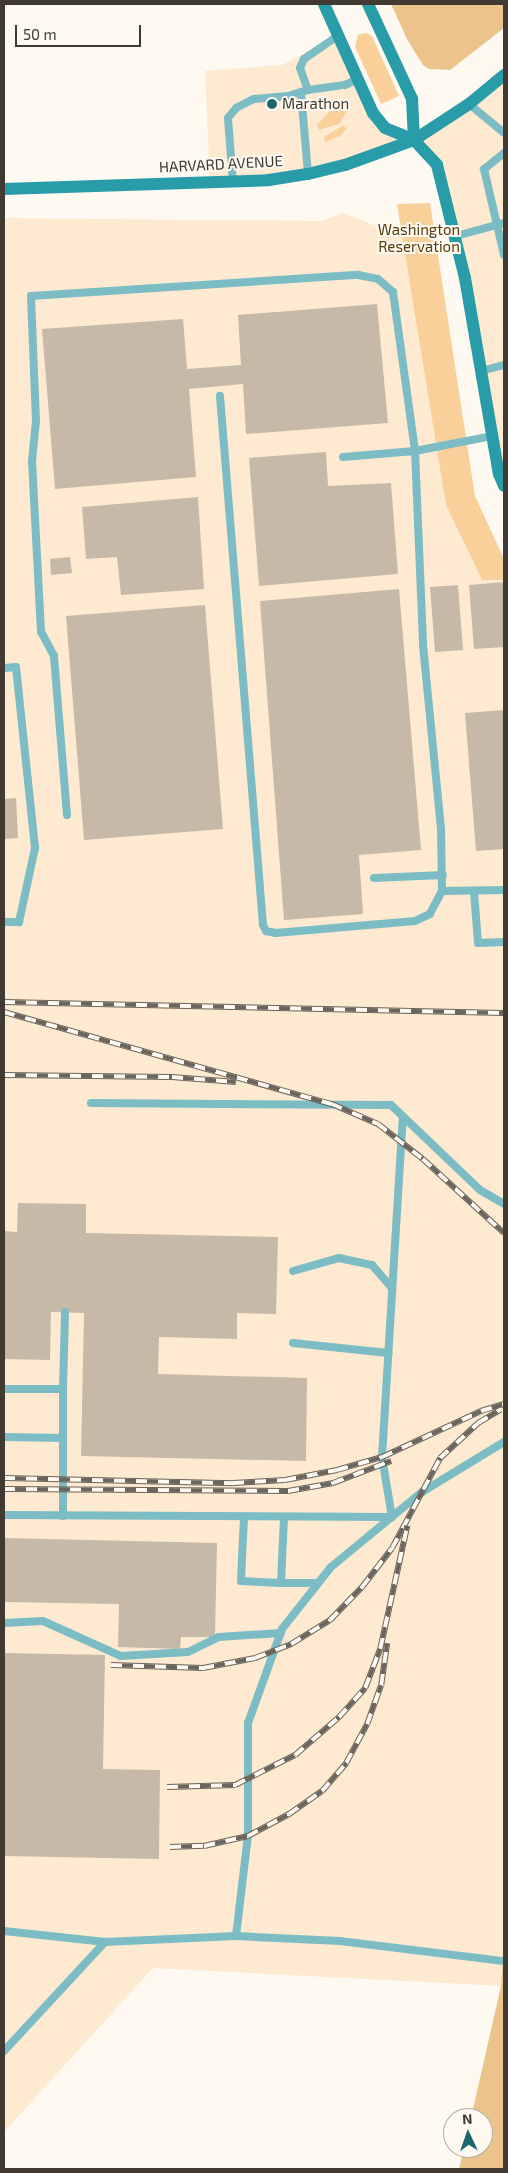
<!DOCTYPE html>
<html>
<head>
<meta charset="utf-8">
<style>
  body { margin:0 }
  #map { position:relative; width:508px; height:2173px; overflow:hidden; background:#fef9f1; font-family:"Exo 2",sans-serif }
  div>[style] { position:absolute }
  .built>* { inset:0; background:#feead1 }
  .green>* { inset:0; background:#f9d09a }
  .forest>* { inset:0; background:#ecc38b }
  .building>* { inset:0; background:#c7b9a7 }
  .lane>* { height:8px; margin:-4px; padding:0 4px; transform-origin:4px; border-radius:4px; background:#7cbcc4 }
  .secondary>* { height:12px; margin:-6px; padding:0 6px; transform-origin:6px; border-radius:6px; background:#289ca8 }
  .rail>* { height:5.5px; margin-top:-2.75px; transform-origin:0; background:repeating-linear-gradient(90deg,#fef9f1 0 11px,#6b655e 0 22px); box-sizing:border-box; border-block:1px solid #6b655e }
  .dots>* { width:14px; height:14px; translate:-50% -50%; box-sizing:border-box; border:2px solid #fef9f1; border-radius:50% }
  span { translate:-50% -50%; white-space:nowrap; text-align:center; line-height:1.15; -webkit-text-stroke:4px #fef9f1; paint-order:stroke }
  .poi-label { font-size:15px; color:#403a33 }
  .left { translate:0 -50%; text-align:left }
  .street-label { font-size:15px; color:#403a33 }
  .park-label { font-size:15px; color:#563b0e }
  .frame { position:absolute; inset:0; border:5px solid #403a33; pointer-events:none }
  .north { position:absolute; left:443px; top:2108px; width:50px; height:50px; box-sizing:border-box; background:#fef9f1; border:1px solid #b2ada5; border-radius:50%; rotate:357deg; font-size:14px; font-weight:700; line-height:20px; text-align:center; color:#403a33 }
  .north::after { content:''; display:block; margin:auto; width:18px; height:22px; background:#1b676f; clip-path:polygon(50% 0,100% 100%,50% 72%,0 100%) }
  .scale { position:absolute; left:15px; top:25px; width:126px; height:22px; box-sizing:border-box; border:2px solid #403a33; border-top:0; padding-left:6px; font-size:15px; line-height:18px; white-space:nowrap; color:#403a33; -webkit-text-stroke:4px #fef9f1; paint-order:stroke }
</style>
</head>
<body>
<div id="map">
  <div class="built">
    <div style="clip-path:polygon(339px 35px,373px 113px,414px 140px,504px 75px,504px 486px,481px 371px,458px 279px,456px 236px,437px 165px,414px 140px,345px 165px,210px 183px,205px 71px,282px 65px)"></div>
    <div style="clip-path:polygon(343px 213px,403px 236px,446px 505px,482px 580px,504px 580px,504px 1986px,153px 1968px,4px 2132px,4px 218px,321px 221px)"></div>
  </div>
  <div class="green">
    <div style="clip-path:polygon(366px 33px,372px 36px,399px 96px,381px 104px,355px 47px,358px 35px)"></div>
    <div style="clip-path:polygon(347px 100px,347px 111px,339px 124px,319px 130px,317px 125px,339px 101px)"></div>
    <div style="clip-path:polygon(343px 126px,347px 128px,340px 136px,325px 142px,324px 137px)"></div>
    <div style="clip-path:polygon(430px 203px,475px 496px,504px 559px,504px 580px,482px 580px,446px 505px,397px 204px)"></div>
  </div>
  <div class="forest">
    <div style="clip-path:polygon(391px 4px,504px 4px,504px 28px,450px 70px,429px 69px,423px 65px,407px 39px)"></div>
    <div style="clip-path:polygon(503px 1961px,504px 2169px,459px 2169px,464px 2148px,483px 2148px,483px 2118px,471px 2118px,501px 1986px)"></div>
  </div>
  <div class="building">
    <div style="clip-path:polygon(377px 304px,388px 423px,246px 434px,243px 384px,189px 389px,196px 477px,55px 489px,42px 329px,183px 319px,187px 369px,241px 365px,238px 315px)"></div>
    <div style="clip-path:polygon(326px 452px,328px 486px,391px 483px,398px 574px,259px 586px,249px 458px)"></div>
    <div style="clip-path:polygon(198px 497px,204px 589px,121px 595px,117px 557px,86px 559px,82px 507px)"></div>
    <div style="clip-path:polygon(70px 557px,72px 573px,51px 575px,50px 559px)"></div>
    <div style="clip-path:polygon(504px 582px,504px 647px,474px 649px,469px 585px)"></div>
    <div style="clip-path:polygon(458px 585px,463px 650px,435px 652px,430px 587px)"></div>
    <div style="clip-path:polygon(399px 589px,421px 850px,359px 855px,363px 914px,284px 920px,260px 601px)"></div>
    <div style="clip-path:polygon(205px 605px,223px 829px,84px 840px,66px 616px)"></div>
    <div style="clip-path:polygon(504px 710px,504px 849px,476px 851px,465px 713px)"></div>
    <div style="clip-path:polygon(16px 798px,18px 838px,4px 839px,4px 799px)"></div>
    <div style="clip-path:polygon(18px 1203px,86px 1204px,86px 1233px,278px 1237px,276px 1314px,237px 1313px,237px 1339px,159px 1337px,158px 1374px,307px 1378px,306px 1461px,81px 1456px,84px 1313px,51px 1312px,50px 1360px,4px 1359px,4px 1231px,17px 1232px)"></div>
    <div style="clip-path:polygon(4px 1538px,217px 1543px,215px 1637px,181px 1637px,180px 1649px,118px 1647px,119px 1604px,4px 1602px)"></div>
    <div style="clip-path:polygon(4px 1653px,105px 1655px,103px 1769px,160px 1770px,159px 1859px,4px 1856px)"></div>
  </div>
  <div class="lane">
    <div style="left:308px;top:90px;width:37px;rotate:-8deg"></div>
    <div style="left:345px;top:85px;width:14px;rotate:-25deg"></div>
    <div style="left:301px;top:92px;width:82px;rotate:85.1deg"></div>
    <div style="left:469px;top:104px;width:45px;rotate:39.6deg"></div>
    <div style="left:504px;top:153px;width:26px;rotate:141deg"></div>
    <div style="left:484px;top:169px;width:88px;rotate:76.9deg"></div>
    <div style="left:233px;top:182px;width:64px;rotate:-94.5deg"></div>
    <div style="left:228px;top:118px;width:13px;rotate:-51deg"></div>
    <div style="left:236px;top:108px;width:20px;rotate:-27deg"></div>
    <div style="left:254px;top:99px;width:34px;rotate:-5deg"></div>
    <div style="left:288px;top:96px;width:21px;rotate:-17deg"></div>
    <div style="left:308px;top:90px;width:23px;rotate:-110deg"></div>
    <div style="left:300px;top:68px;width:10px;rotate:-66deg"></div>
    <div style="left:304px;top:59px;width:42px;rotate:-34.4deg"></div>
    <div style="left:456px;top:236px;width:50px;rotate:-15.2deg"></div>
    <div style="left:481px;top:371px;width:24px;rotate:-15deg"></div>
    <div style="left:343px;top:457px;width:72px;rotate:-4.8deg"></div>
    <div style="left:415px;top:451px;width:78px;rotate:-11deg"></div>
    <div style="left:4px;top:668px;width:12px;rotate:-5deg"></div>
    <div style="left:16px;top:667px;width:182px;rotate:84deg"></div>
    <div style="left:35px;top:848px;width:76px;rotate:102.2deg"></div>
    <div style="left:19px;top:922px;width:15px;rotate:180deg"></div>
    <div style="left:67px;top:815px;width:160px;rotate:-94.7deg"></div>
    <div style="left:54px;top:656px;width:27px;rotate:-118deg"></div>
    <div style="left:41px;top:632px;width:171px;rotate:-93deg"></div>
    <div style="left:32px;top:461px;width:40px;rotate:-84.3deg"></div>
    <div style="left:36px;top:421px;width:125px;rotate:-92.3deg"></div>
    <div style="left:31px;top:296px;width:328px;rotate:-3.7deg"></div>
    <div style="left:358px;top:275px;width:20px;rotate:11deg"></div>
    <div style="left:378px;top:279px;width:20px;rotate:41deg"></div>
    <div style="left:393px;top:292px;width:161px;rotate:82.1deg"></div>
    <div style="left:415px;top:451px;width:194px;rotate:87.6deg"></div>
    <div style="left:423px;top:645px;width:184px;rotate:84.4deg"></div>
    <div style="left:441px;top:828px;width:63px;rotate:89.1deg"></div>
    <div style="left:442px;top:891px;width:26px;rotate:118deg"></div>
    <div style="left:430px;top:914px;width:17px;rotate:155deg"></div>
    <div style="left:415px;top:921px;width:140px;rotate:175.1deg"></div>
    <div style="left:276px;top:933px;width:10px;rotate:-169deg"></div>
    <div style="left:266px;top:931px;width:7px;rotate:-117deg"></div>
    <div style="left:263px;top:925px;width:531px;rotate:-94.65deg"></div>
    <div style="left:374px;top:878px;width:69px;rotate:-2.5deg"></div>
    <div style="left:442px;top:891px;width:62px;rotate:-0.9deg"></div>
    <div style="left:474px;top:892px;width:51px;rotate:85.5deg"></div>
    <div style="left:478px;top:943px;width:26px;rotate:-2deg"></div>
    <div style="left:91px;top:1103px;width:300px;rotate:0.4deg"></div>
    <div style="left:391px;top:1105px;width:123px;rotate:43.7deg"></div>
    <div style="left:480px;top:1190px;width:28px;rotate:30deg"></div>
    <div style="left:293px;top:1271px;width:48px;rotate:-15.8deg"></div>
    <div style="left:339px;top:1258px;width:34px;rotate:12deg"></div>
    <div style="left:372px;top:1265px;width:30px;rotate:49deg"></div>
    <div style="left:293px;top:1343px;width:96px;rotate:6deg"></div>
    <div style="left:4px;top:1389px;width:59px"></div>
    <div style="left:63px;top:1389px;width:49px;rotate:90deg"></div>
    <div style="left:63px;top:1438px;width:59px;rotate:-179deg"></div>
    <div style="left:63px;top:1389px;width:77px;rotate:-88.5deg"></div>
    <div style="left:4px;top:1515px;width:388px;rotate:0.3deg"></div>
    <div style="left:392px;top:1517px;width:61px;rotate:-99.5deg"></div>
    <div style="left:382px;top:1457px;width:341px;rotate:-86.5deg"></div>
    <div style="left:63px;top:1516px;width:78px;rotate:-90deg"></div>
    <div style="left:244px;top:1517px;width:64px;rotate:92.7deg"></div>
    <div style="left:241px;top:1581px;width:40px;rotate:2.9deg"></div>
    <div style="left:284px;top:1517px;width:66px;rotate:92.6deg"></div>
    <div style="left:281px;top:1583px;width:37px"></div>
    <div style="left:4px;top:1623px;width:39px;rotate:-3deg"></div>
    <div style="left:43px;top:1621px;width:85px;rotate:24.2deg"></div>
    <div style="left:121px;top:1656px;width:67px;rotate:-3.4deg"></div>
    <div style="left:188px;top:1652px;width:34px;rotate:-26deg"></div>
    <div style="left:219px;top:1637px;width:62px;rotate:-3.7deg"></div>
    <div style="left:4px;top:1931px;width:102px;rotate:6.2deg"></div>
    <div style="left:105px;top:1942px;width:131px;rotate:-2.6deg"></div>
    <div style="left:236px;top:1936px;width:104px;rotate:2.8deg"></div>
    <div style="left:340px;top:1941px;width:165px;rotate:7deg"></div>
    <div style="left:236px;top:1936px;width:101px;rotate:-83.2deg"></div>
    <div style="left:248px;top:1836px;width:113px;rotate:-90deg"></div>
    <div style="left:248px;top:1723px;width:100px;rotate:-70.1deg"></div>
    <div style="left:282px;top:1629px;width:79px;rotate:-51.7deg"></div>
    <div style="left:331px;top:1567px;width:118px;rotate:-39.5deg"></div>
    <div style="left:422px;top:1492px;width:96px;rotate:-31.4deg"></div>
    <div style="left:4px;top:2051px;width:149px;rotate:-47.2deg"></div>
  </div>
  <div class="secondary">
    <div style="left:324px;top:4px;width:120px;rotate:65.8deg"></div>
    <div style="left:373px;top:113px;width:19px;rotate:51deg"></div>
    <div style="left:385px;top:128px;width:31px;rotate:22deg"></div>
    <div style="left:414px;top:140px;width:34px;rotate:47deg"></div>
    <div style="left:437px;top:165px;width:116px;rotate:76.1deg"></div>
    <div style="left:465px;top:278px;width:199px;rotate:80.2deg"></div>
    <div style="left:499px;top:474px;width:13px;rotate:67deg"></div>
    <div style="left:368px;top:4px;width:105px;rotate:65.1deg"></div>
    <div style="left:412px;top:99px;width:41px;rotate:87.2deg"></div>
    <div style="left:4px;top:189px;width:265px;rotate:-1.9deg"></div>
    <div style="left:269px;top:180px;width:39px;rotate:-9deg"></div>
    <div style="left:308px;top:174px;width:38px;rotate:-14deg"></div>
    <div style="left:345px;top:165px;width:73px;rotate:-19.9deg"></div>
    <div style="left:414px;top:140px;width:66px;rotate:-33.2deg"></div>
    <div style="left:469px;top:104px;width:45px;rotate:-39.6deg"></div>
  </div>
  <div class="rail">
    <div style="left:4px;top:1002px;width:500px;rotate:1.26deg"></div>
    <div style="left:4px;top:1012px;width:341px;rotate:15.7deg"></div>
    <div style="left:332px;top:1104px;width:50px;rotate:23.5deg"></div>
    <div style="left:378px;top:1124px;width:57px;rotate:37.9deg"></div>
    <div style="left:423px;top:1159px;width:110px;rotate:42.4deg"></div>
    <div style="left:4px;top:1075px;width:168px;rotate:0.7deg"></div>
    <div style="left:172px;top:1077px;width:64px;rotate:4.5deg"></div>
    <div style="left:4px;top:1478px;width:229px;rotate:1.3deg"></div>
    <div style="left:233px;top:1483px;width:52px;rotate:-3.3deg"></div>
    <div style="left:285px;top:1480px;width:53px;rotate:-10.9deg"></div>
    <div style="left:337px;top:1470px;width:47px;rotate:-16.1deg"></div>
    <div style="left:382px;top:1457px;width:109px;rotate:-24.9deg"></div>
    <div style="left:481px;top:1411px;width:24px;rotate:-17deg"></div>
    <div style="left:4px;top:1489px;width:284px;rotate:0.4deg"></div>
    <div style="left:288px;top:1491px;width:46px;rotate:-10.1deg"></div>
    <div style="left:333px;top:1483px;width:62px;rotate:-20.8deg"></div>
    <div style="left:111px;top:1665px;width:92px;rotate:1.9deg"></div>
    <div style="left:203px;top:1668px;width:53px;rotate:-10.9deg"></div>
    <div style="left:255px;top:1658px;width:39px;rotate:-21deg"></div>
    <div style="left:291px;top:1644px;width:46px;rotate:-31.6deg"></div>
    <div style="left:330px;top:1620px;width:46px;rotate:-45.9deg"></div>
    <div style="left:362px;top:1587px;width:49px;rotate:-52.4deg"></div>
    <div style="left:392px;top:1548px;width:102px;rotate:-61.9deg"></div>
    <div style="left:440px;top:1458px;width:52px;rotate:-42.6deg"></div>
    <div style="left:478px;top:1423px;width:26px;rotate:-31deg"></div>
    <div style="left:167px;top:1787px;width:68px;rotate:-1.7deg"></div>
    <div style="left:235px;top:1785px;width:67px;rotate:-26.6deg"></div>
    <div style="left:295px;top:1755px;width:58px;rotate:-40.8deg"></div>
    <div style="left:339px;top:1717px;width:39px;rotate:-48deg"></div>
    <div style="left:365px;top:1688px;width:42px;rotate:-69deg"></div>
    <div style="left:380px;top:1649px;width:126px;rotate:-77.6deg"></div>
    <div style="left:170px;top:1847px;width:34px;rotate:-2deg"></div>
    <div style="left:204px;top:1846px;width:45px;rotate:-12.8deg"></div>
    <div style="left:248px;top:1836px;width:47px;rotate:-28.2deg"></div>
    <div style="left:289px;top:1814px;width:40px;rotate:-34.9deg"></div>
    <div style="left:322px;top:1791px;width:37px;rotate:-49deg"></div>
    <div style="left:346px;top:1763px;width:44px;rotate:-61.7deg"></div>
    <div style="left:367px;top:1724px;width:41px;rotate:-70.3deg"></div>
    <div style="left:381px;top:1685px;width:42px;rotate:-81.9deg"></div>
  </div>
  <div class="dots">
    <div style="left:272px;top:104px;background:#1b676f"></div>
  </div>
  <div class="poi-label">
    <span class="left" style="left:282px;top:104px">Marathon</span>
  </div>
  <div class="street-label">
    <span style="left:221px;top:164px;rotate:-3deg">HARVARD AVENUE</span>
  </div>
  <div class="park-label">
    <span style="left:419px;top:238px">Washington<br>Reservation</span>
  </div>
  <div class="frame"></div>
  <div class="north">N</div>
  <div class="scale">50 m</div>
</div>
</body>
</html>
